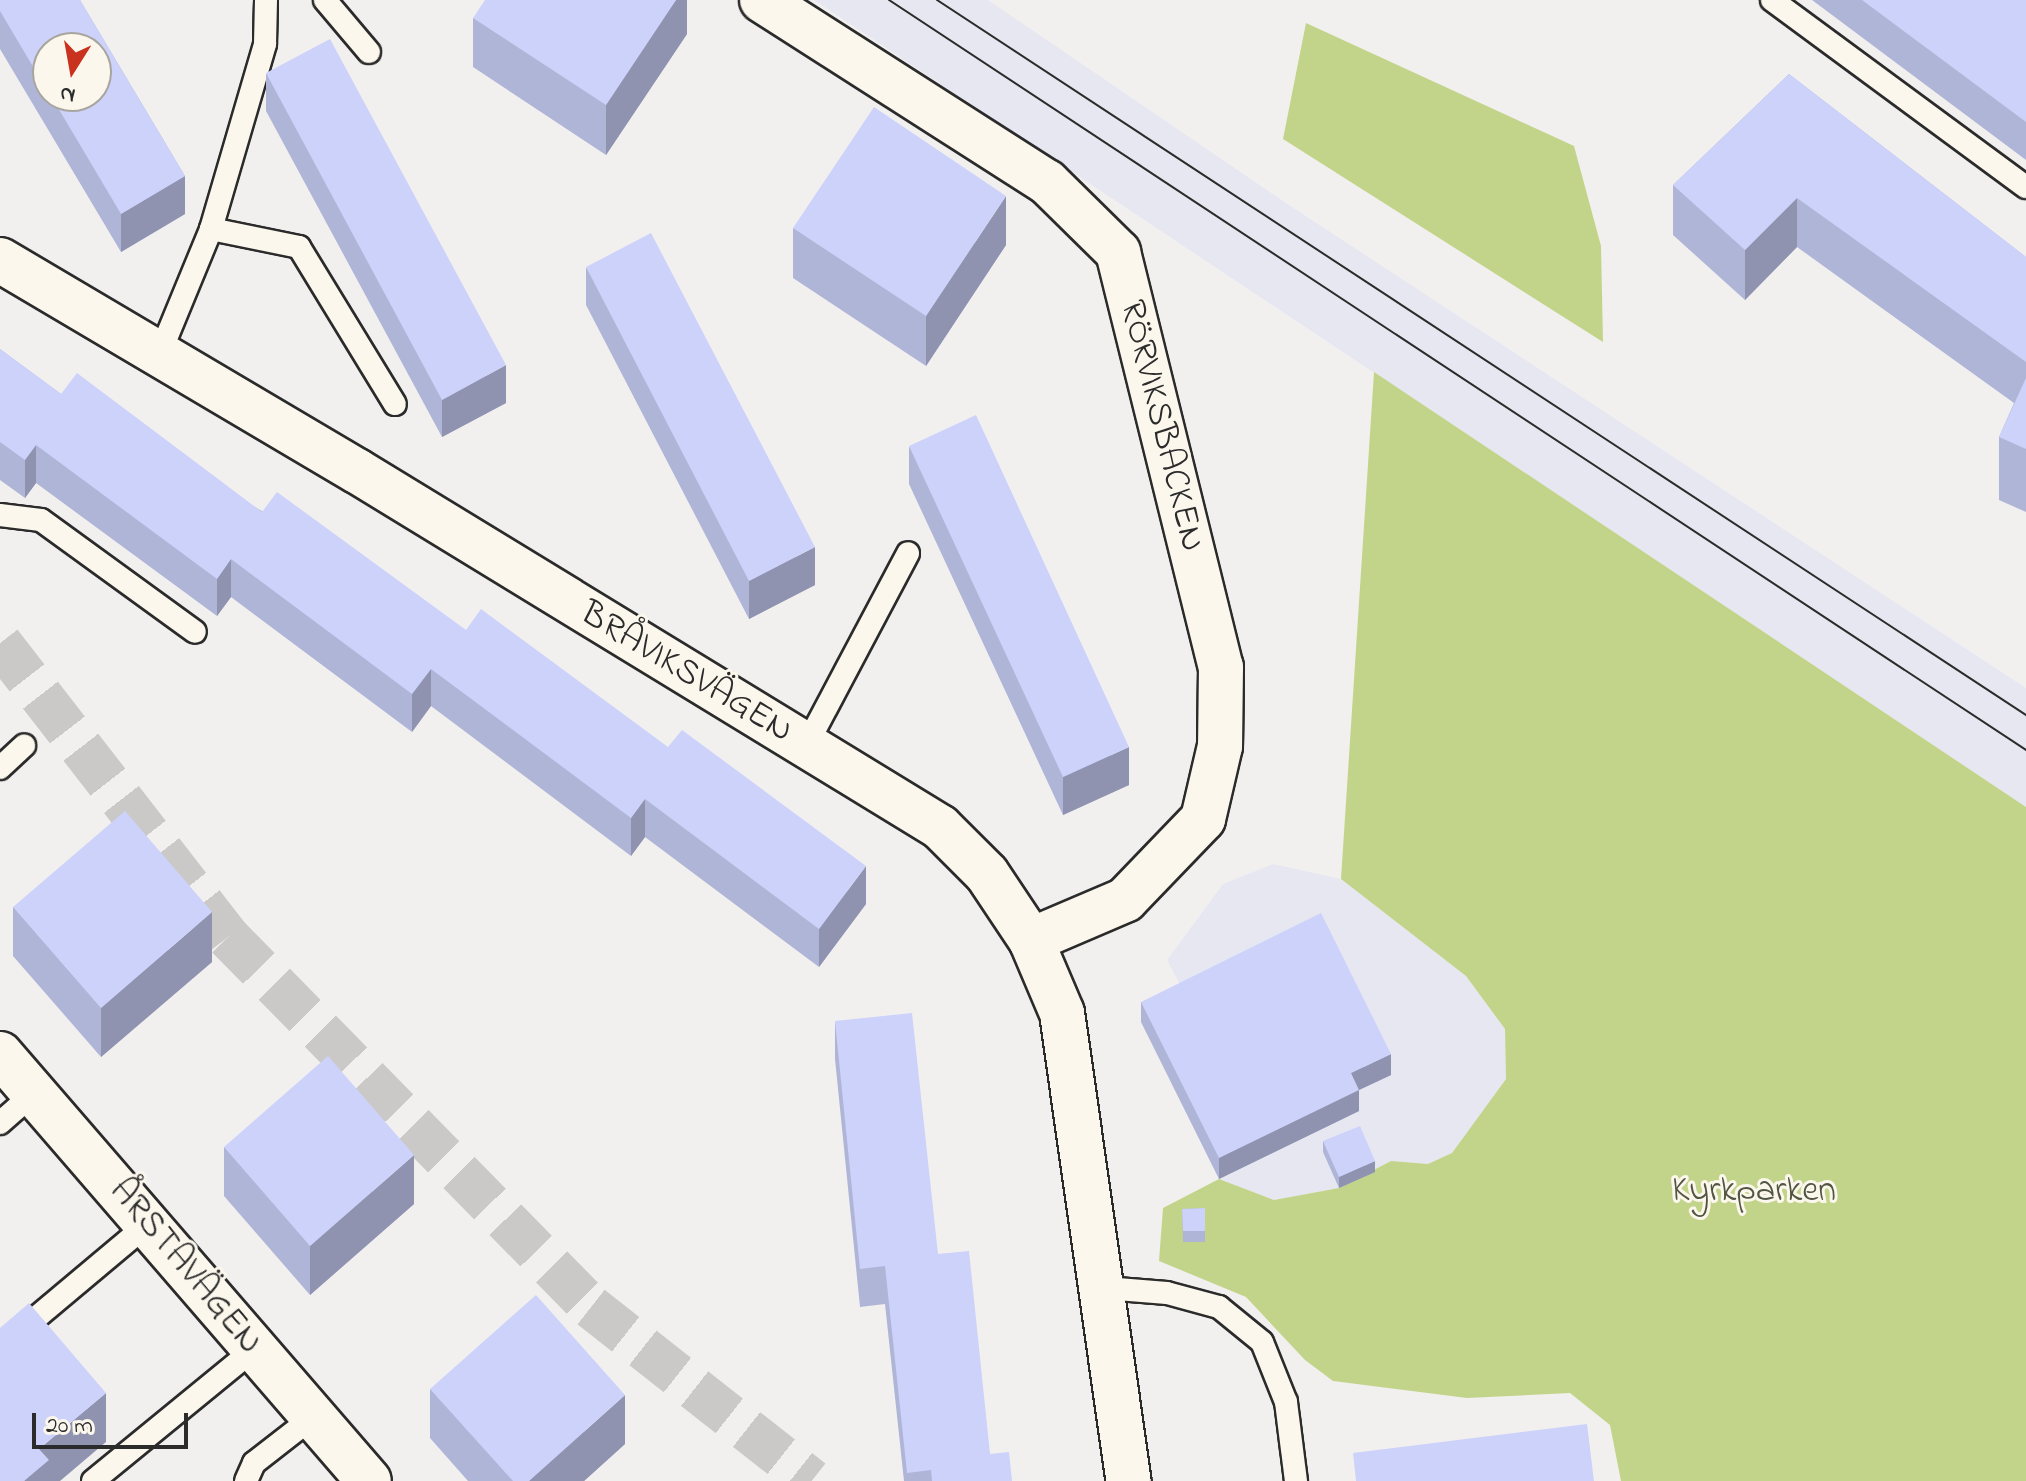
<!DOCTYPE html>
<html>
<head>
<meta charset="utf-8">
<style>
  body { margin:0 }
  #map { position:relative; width:2026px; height:1481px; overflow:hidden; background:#f2f0ef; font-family:"Indie Flower",sans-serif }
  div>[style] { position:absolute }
  .built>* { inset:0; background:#e7e7f2 }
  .green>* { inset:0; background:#c2d489 }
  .motorway-tunnel>* { height:44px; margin-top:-22px; transform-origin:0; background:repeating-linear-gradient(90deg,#cac9c8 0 44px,transparent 0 66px) }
  .roads { filter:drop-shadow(2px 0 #2b2b2b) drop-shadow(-2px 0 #2b2b2b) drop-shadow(0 2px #2b2b2b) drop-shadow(0 -2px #2b2b2b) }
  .service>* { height:22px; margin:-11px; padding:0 11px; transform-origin:11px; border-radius:11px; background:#fbf7ec }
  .minor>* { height:44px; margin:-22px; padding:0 22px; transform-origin:22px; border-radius:22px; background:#fbf7ec }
  .tertiary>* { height:44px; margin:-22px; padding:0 22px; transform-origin:22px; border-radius:22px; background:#fbf7ec }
  .tram>* { height:2px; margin:-1px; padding:0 1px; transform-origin:1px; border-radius:1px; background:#2b2b2b }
  .wall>* { inset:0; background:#afb5d7 }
  .shaded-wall>* { inset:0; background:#8f93af }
  .building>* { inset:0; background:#ccd2fa }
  span { translate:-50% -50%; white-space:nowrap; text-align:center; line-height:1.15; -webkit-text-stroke:6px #fbf7ec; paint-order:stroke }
  .street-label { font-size:36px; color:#2b2b2b }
  .park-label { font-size:36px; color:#515542 }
  .north { position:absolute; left:32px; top:32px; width:80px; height:80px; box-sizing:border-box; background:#fbf7ec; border:2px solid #a8a59f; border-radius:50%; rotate:191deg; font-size:22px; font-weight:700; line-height:32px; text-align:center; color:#2b2b2b }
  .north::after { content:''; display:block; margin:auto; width:28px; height:36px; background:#c8321e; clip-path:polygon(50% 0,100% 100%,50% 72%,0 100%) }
  .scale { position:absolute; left:32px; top:1413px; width:156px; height:36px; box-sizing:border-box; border:4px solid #2b2b2b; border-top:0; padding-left:10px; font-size:24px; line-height:28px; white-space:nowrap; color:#2b2b2b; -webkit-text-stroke:6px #fbf7ec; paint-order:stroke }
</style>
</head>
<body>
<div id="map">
  <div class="built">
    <div style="clip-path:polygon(814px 0,988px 0,1289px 205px,2026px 688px,2026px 807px)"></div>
    <div style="clip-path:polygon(1273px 864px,1341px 879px,1466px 976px,1505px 1029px,1506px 1079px,1452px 1153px,1428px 1164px,1391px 1161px,1339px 1188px,1274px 1200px,1219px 1179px,1141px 1022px,1188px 1000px,1167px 960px,1223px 884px)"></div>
  </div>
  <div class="green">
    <div style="clip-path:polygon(1306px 23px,1574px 146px,1601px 246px,1603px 342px,1283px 139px)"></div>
    <div style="clip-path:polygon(1374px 372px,2026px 807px,2026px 1481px,1621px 1481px,1610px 1425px,1570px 1393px,1467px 1398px,1333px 1381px,1305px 1360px,1246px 1297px,1159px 1261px,1163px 1208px,1219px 1179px,1274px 1200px,1339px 1188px,1391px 1161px,1428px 1164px,1452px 1153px,1506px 1079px,1505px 1029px,1466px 976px,1341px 879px)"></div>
  </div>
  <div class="motorway-tunnel">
    <div style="left:0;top:643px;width:372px;rotate:52.2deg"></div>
    <div style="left:228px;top:937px;width:518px;rotate:45.55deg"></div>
    <div style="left:591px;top:1307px;width:281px;rotate:38.2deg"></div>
  </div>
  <div class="roads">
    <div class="service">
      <div style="left:325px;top:0;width:68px;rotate:49.8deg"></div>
      <div style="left:1772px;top:0;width:315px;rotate:36.4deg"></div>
      <div style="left:211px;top:229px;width:193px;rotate:-73.7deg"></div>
      <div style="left:265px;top:44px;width:44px;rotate:-88.7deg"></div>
      <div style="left:160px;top:353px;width:134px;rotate:-67.6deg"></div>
      <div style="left:211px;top:229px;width:90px;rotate:11.6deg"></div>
      <div style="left:299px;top:247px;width:184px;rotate:58.6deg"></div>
      <div style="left:0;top:515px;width:41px;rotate:7deg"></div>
      <div style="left:41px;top:520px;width:190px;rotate:36deg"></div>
      <div style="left:806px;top:746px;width:218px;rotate:-62.1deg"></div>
      <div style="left:0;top:768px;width:33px;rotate:-43deg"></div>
      <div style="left:0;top:1123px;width:45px;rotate:-41.4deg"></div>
      <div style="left:1105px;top:1288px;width:62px;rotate:4.6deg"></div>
      <div style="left:1167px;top:1293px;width:54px;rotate:15.1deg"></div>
      <div style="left:1219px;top:1307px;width:55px;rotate:39.1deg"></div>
      <div style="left:1262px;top:1342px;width:65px;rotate:68.2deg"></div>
      <div style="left:1286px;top:1402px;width:80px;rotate:82.8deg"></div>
      <div style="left:0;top:1348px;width:194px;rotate:-40deg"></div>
      <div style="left:93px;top:1481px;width:208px;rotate:-39.3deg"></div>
      <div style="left:246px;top:1481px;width:20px;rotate:-66deg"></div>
      <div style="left:254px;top:1463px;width:75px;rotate:-37.9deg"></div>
    </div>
    <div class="minor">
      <div style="left:762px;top:0;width:338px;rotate:32.6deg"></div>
      <div style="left:1047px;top:182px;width:100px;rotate:44.6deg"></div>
      <div style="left:1118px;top:252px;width:428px;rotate:76.1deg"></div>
      <div style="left:1221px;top:667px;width:79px;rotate:90.7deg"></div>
      <div style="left:1220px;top:746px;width:75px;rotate:103.1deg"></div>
      <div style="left:1203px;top:819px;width:112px;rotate:133.9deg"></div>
      <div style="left:1125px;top:900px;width:102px;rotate:156.9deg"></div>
      <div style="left:0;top:260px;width:415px;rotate:30.6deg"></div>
      <div style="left:357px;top:471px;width:683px;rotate:31.41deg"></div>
      <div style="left:940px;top:827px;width:66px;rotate:45deg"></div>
      <div style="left:987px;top:874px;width:79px;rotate:56.3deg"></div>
      <div style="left:1031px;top:940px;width:79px;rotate:67deg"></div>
      <div style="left:1062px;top:1013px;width:473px;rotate:81.9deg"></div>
    </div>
    <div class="tertiary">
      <div style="left:0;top:1054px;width:564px;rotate:49.17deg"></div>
    </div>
  </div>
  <div class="tram">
    <div style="left:889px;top:0;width:1362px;rotate:33.41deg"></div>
    <div style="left:937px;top:0;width:1303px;rotate:33.29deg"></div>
  </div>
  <div class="wall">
    <div style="clip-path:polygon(evenodd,0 0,80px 0,185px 176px,185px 214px,121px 252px,0 49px,0 0,48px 48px,96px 48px,96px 96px,48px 96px,48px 48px)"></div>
    <div style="clip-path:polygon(687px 0,687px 34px,606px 155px,473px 67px,473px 18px)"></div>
    <div style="clip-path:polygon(1812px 0,2026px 0,2026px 160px)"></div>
    <div style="clip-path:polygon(266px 73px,506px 403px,442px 437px,266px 111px)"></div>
    <div style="clip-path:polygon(1789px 74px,2026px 257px,2026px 512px,1999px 500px,1999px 437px,2014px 403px,1797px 247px,1745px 300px,1673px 235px,1673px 185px)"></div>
    <div style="clip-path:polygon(793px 228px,1006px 245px,926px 366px,793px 278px)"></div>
    <div style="clip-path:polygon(586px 267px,815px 585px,749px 619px,586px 305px)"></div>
    <div style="clip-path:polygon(0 349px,61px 394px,466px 630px,866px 904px,819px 967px,645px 837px,631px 856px,431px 706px,412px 732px,231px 597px,217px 616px,36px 483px,25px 498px,0 480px)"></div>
    <div style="clip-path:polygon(909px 446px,1129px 785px,1063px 815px,909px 484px)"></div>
    <div style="clip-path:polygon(13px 907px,212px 962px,101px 1057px,13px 956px)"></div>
    <div style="clip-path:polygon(1141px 1002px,1391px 1075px,1359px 1090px,1359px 1111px,1219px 1179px,1141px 1022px)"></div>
    <div style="clip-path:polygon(835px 1021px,938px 1254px,990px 1454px,1012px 1481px,904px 1481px,885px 1304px,860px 1307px,835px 1059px)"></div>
    <div style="clip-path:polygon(1323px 1141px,1375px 1172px,1339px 1188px,1323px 1152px)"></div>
    <div style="clip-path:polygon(224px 1147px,414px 1204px,310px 1295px,224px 1196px)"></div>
    <div style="clip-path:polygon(1205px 1208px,1205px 1242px,1183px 1242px,1182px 1209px)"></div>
    <div style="clip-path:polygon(430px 1389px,625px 1444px,584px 1481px,468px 1481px,430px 1438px)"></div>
  </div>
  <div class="shaded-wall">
    <div style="clip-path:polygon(676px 0,687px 0,687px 34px,606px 155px,606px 105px)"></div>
    <div style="clip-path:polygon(185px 176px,185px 214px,121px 252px,121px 214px)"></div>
    <div style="clip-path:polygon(1006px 196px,1006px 245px,926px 366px,926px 316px)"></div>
    <div style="clip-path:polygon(1797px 198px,1797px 247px,1745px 300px,1745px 250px)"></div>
    <div style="clip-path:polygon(506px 365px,506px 403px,442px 437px,442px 400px)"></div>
    <div style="clip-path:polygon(36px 445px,36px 483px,25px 498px,25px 460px)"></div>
    <div style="clip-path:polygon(815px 547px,815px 585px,749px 619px,749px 581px)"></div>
    <div style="clip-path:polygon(231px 559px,231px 597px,217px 616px,217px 579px)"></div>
    <div style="clip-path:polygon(431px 669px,431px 706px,412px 732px,412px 694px)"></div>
    <div style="clip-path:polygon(1129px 747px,1129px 785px,1063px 815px,1063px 777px)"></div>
    <div style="clip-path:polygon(645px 799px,645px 837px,631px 856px,631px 818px)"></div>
    <div style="clip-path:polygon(866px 866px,866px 904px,819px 967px,819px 929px)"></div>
    <div style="clip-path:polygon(212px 912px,212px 962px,101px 1057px,101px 1008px)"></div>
    <div style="clip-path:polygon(1391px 1054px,1391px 1075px,1359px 1090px,1359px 1111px,1219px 1179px,1219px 1158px,1351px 1073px)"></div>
    <div style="clip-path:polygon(414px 1155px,414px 1204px,310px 1295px,310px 1246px)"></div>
    <div style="clip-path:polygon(1375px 1161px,1375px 1172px,1339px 1188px,1339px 1177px)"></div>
    <div style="clip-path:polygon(106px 1393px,106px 1442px,60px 1481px,24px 1481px,39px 1449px)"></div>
    <div style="clip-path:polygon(625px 1395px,625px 1444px,584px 1481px,529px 1481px)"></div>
  </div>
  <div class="building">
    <div style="clip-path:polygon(0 0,80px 0,185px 176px,121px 214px,51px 96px,96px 96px,96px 48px,48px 48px,48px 92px,0 11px)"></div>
    <div style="clip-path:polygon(485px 0,676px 0,606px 105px,473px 18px)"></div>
    <div style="clip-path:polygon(1862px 0,2026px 0,2026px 122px)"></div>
    <div style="clip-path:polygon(330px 39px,506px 365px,442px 400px,266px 73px)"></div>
    <div style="clip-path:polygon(1789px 74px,2026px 257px,2026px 362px,1797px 198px,1745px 250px,1673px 185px)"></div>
    <div style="clip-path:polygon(874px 107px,1006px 196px,926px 316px,793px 228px)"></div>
    <div style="clip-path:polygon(651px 233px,815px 547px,749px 581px,586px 267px)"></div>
    <div style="clip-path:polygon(0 349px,61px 394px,77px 373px,262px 512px,277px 492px,466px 630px,481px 609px,668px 747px,682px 730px,866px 866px,819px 929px,645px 799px,631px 818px,431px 669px,412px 694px,231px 559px,217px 579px,36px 445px,25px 460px,0 442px)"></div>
    <div style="clip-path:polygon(2026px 378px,2026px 449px,1999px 437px)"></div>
    <div style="clip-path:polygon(976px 415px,1129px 747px,1063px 777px,909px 446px)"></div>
    <div style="clip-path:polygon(125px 811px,212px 912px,101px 1008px,13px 907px)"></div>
    <div style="clip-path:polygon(1321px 913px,1391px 1054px,1351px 1073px,1359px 1090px,1219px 1158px,1141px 1002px)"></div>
    <div style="clip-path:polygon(912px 1013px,938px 1254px,969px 1251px,990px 1454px,1009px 1452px,1012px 1481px,932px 1481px,931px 1470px,907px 1473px,885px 1266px,860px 1269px,835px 1021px)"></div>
    <div style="clip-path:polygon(328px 1056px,414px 1155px,310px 1246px,224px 1147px)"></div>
    <div style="clip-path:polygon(1360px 1126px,1375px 1161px,1339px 1177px,1323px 1141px)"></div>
    <div style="clip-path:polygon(1205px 1208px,1205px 1231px,1183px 1231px,1182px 1209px)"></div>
    <div style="clip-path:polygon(536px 1295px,625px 1395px,529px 1481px,513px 1481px,430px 1389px)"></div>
    <div style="clip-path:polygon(29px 1303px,106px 1393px,39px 1449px,49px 1460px,24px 1481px,0 1481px,0 1328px)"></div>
    <div style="clip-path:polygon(1587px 1424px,1594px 1481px,1356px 1481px,1353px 1453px)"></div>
  </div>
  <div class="street-label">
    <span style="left:1161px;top:426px;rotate:76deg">RÖRVIKSBACKEN</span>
    <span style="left:686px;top:673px;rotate:31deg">BRÅVIKSVÄGEN</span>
    <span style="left:185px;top:1267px;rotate:50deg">ÅRSTAVÄGEN</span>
  </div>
  <div class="park-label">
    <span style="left:1754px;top:1192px">Kyrkparken</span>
  </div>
  <div class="north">N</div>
  <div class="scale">20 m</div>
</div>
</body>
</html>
